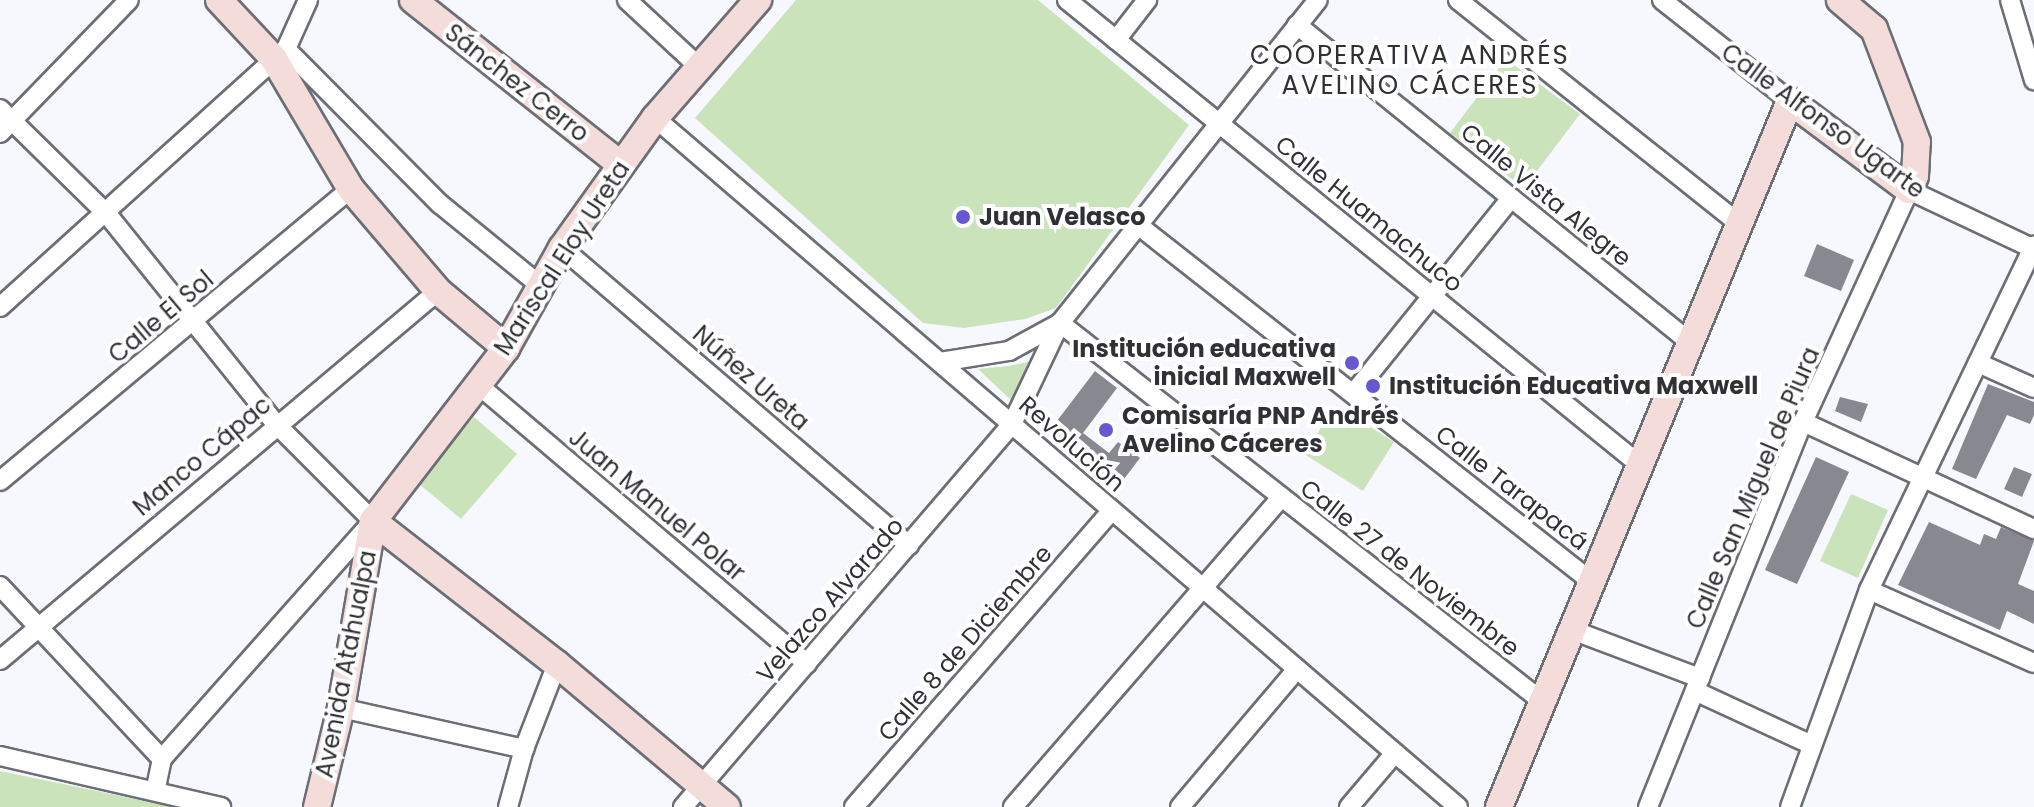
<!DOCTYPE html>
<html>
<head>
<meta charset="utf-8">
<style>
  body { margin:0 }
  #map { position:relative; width:2034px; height:807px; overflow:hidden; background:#f6f8fe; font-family:Poppins,sans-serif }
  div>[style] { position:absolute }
  .green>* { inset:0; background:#cbe3ba }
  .building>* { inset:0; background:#878890 }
  .roads { filter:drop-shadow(2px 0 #6c6e75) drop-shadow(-2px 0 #6c6e75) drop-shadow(0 2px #6c6e75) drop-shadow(0 -2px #6c6e75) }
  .street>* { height:18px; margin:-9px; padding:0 9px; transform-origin:9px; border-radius:9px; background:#fff }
  .secondary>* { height:26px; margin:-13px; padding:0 13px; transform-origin:13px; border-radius:13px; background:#f3dcd9 }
  .dots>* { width:22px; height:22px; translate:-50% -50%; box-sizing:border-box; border:4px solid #fff; border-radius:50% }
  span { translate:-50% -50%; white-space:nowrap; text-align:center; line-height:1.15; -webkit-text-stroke:8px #fff; paint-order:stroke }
  .street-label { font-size:24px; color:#303134 }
  .poi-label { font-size:24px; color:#303134; font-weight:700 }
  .left { translate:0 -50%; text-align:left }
  .right { translate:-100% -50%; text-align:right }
  .neighbourhood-label { font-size:26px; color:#303134; letter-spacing:2px }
</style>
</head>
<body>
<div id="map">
  <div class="green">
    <div style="clip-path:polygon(796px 0,1038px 0,1189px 125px,1056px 308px,1025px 319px,964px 328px,923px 323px,695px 118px)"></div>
    <div style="clip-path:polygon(1506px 59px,1580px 114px,1524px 188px,1450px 133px)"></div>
    <div style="clip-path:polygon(1037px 360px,1011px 400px,978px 369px,1009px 366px)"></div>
    <div style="clip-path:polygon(1336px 405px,1394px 442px,1363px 491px,1304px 454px)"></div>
    <div style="clip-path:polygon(474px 417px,517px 454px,461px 519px,418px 483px)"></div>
    <div style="clip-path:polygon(1851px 494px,1888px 510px,1858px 578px,1820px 561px)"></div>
    <div style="clip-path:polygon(0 771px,174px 807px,0 807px)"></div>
  </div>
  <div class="building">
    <div style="clip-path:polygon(1817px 244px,1854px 260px,1841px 291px,1804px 276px)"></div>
    <div style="clip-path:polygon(1095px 371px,1117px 388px,1083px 433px,1109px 453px,1118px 442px,1140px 458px,1124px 479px,1116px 473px,1110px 482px,1047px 434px)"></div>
    <div style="clip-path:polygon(1988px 384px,2034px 402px,2034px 415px,2030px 424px,2007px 415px,1976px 479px,1952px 469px)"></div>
    <div style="clip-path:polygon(1840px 397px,1868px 404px,1861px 422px,1835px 411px)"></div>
    <div style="clip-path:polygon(1816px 457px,1849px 472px,1797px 584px,1765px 570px)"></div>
    <div style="clip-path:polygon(2014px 467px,2032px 474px,2022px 497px,2004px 489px)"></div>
    <div style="clip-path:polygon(1929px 522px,1980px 545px,1984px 534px,1996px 539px,2001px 527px,2034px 541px,2018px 584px,2034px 591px,2034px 624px,2007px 611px,2000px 630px,1898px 585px)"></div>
  </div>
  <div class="roads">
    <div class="street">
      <div style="left:627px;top:0;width:97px;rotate:42.9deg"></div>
      <div style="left:1067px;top:0;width:738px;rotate:39.06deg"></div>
      <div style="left:1458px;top:0;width:360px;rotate:38.5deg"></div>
      <div style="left:1662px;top:0;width:163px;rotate:38.3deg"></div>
      <div style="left:2010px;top:0;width:84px;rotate:73.3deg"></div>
      <div style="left:1297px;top:25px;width:506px;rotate:38.91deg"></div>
      <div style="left:1116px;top:40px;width:51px;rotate:-52.2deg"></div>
      <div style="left:286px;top:49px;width:218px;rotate:45.2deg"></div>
      <div style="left:440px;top:204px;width:132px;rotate:39.1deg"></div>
      <div style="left:0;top:109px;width:150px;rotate:44.5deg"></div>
      <div style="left:107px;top:214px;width:270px;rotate:51.2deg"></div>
      <div style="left:276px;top:424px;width:137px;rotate:45deg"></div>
      <div style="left:373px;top:521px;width:318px;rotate:131.6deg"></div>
      <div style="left:162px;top:759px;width:30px;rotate:102deg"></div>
      <div style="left:655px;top:118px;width:1058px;rotate:40.63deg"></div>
      <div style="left:0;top:133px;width:185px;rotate:-45.9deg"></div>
      <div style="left:1138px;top:225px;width:578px;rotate:38.18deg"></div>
      <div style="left:562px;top:248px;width:457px;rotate:40.6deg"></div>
      <div style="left:0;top:307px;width:385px;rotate:-42.1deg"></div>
      <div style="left:286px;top:49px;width:54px;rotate:-65.8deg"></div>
      <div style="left:940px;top:362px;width:70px;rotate:-9.1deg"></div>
      <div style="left:1009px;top:351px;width:58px;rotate:-28.8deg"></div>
      <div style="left:1060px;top:323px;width:614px;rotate:38.12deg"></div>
      <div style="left:1978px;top:363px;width:61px;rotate:24.1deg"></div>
      <div style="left:476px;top:383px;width:434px;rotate:40.3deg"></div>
      <div style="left:1353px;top:394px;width:252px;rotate:-51.1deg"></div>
      <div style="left:1803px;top:422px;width:255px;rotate:24.9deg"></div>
      <div style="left:0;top:481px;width:457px;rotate:-39.8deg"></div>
      <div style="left:0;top:586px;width:237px;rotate:46.9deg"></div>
      <div style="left:1869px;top:590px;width:180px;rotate:23.9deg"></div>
      <div style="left:1572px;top:630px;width:137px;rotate:20.6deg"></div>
      <div style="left:0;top:660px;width:573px;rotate:-40.11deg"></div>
      <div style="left:1695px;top:691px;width:129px;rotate:24.8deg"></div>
      <div style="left:341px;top:708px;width:188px;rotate:12.6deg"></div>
      <div style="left:0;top:756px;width:227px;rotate:13deg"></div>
      <div style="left:508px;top:807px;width:60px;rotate:-74.6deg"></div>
      <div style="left:524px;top:749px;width:91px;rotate:-68.8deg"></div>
      <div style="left:683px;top:807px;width:505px;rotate:-49.34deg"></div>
      <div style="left:1012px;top:424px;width:112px;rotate:-64.6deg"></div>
      <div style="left:1060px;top:323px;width:413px;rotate:-51.4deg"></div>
      <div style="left:854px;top:807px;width:393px;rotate:-49deg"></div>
      <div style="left:1013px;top:807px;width:410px;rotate:-49.1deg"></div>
      <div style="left:1180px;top:807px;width:181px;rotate:-49.7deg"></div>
      <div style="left:1349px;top:807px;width:71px;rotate:-49.6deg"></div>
      <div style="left:1648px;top:807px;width:415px;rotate:-68.1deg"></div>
      <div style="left:1803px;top:422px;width:255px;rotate:-65.4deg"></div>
      <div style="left:1909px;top:190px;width:138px;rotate:25.3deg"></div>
      <div style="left:1790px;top:807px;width:231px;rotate:-70deg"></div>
      <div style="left:1869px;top:590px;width:382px;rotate:-64.4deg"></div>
    </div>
    <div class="secondary">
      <div style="left:219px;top:0;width:81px;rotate:47deg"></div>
      <div style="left:274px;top:59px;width:151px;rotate:59.4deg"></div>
      <div style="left:351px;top:189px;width:134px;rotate:49.5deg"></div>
      <div style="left:438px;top:291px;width:89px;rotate:40deg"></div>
      <div style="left:413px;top:0;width:265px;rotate:38.4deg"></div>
      <div style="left:373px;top:521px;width:233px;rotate:37.9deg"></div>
      <div style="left:557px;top:664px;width:222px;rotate:40.1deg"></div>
      <div style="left:317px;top:807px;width:102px;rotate:-76.4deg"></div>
      <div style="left:341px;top:708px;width:190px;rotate:-80.3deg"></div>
      <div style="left:373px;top:521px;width:218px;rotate:-52.4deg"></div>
      <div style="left:506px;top:348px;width:115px;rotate:-60.8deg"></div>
      <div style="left:562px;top:248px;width:160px;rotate:-54.4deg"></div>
      <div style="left:655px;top:118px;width:157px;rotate:-48.9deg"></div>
      <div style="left:1499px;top:807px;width:764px;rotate:-67.6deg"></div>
      <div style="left:1790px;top:101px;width:149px;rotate:36.8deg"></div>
      <div style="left:1909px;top:190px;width:15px;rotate:-67deg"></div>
      <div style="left:1915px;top:176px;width:34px;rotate:-87deg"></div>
      <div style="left:1917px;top:142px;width:121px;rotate:-110.8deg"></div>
      <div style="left:1874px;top:29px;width:45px;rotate:-139.5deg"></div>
    </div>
  </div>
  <div class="dots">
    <div style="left:963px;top:217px;background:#6558d1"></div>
    <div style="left:1352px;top:363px;background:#6558d1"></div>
    <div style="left:1373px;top:386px;background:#6558d1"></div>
    <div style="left:1106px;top:430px;background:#6558d1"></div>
  </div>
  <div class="street-label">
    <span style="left:517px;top:83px;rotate:38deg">Sánchez Cerro</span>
    <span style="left:1823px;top:121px;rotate:36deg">Calle Alfonso Ugarte</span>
    <span style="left:1546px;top:195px;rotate:39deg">Calle Vista Alegre</span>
    <span style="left:1369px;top:214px;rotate:39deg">Calle Huamachuco</span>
    <span style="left:562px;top:258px;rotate:-57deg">Mariscal Eloy Ureta</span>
    <span style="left:161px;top:317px;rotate:-40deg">Calle El Sol</span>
    <span style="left:751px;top:378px;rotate:41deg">Núñez Ureta</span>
    <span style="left:1072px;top:444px;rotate:41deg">Revolución</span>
    <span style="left:202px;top:456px;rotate:-40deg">Manco Cápac</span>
    <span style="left:1512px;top:488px;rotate:38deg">Calle Tarapacá</span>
    <span style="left:1753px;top:488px;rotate:-67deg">Calle San Miguel de Piura</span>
    <span style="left:657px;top:505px;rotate:40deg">Juan Manuel Polar</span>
    <span style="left:1410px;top:568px;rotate:38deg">Calle 27 de Noviembre</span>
    <span style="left:830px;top:600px;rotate:-49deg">Velazco Alvarado</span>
    <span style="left:965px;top:643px;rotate:-49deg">Calle 8 de Diciembre</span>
    <span style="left:346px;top:664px;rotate:-79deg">Avenida Atahualpa</span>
  </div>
  <div class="poi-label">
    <span class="left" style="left:979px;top:217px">Juan Velasco</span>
    <span class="right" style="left:1336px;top:363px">Institución educativa<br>inicial Maxwell</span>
    <span class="left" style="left:1389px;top:386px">Institución Educativa Maxwell</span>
    <span class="left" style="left:1122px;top:430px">Comisaría PNP Andrés<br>Avelino Cáceres</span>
  </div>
  <div class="neighbourhood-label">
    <span style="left:1410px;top:71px">COOPERATIVA ANDRÉS<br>AVELINO CÁCERES</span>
  </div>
</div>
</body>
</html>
